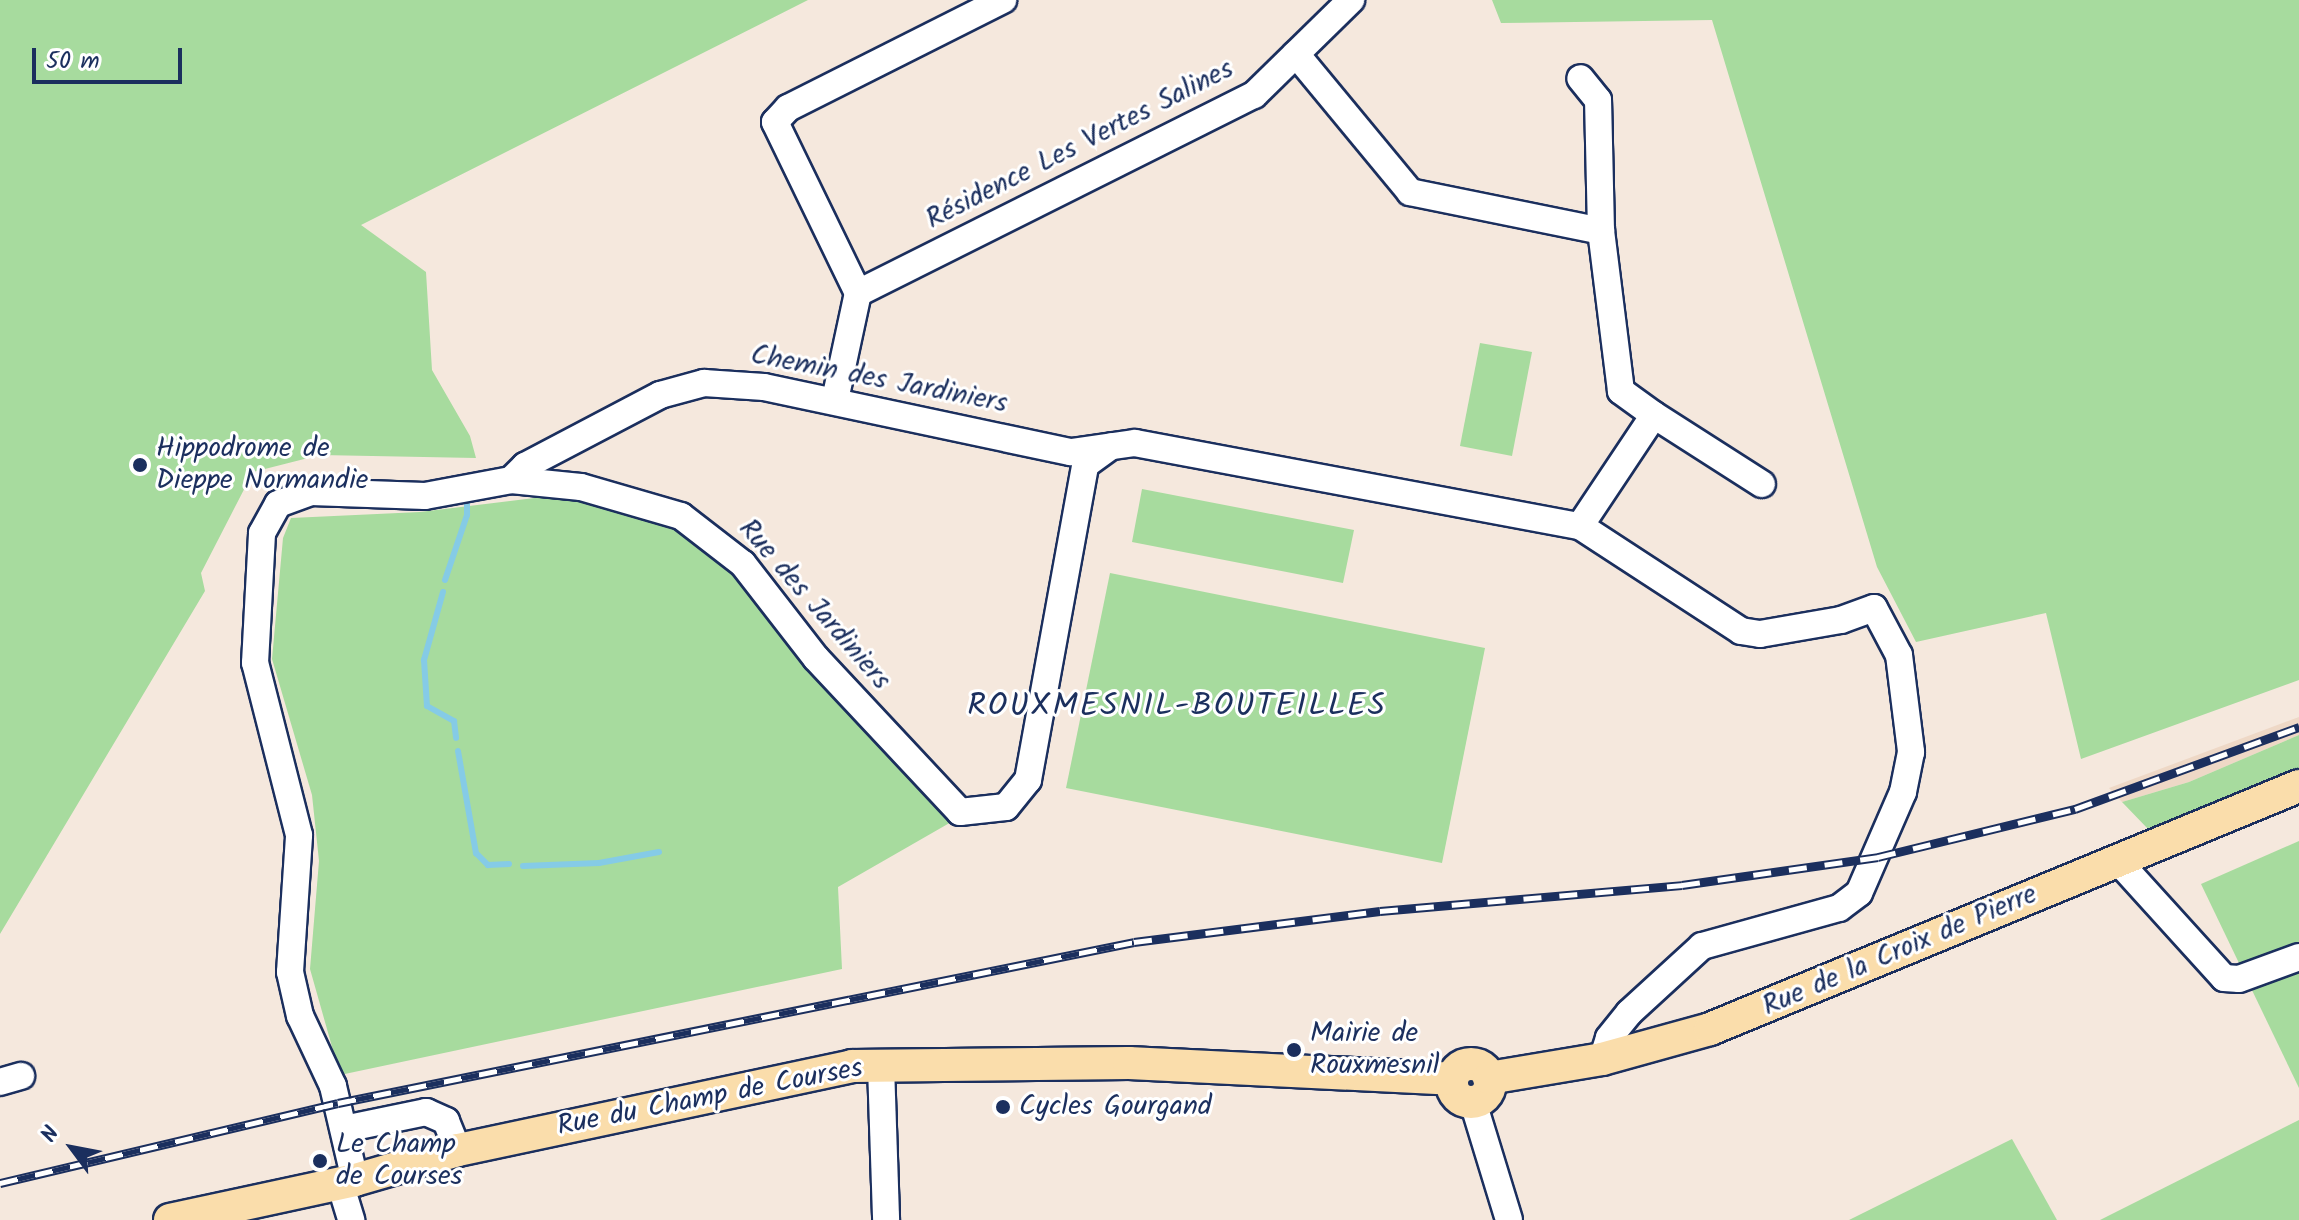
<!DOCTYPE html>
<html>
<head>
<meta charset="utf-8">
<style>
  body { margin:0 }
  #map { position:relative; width:2299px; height:1220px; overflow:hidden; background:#f5e8dd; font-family:Kalam,sans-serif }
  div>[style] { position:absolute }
  .built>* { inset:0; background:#eed8c6 }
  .green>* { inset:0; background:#a7db9e }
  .stream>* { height:6px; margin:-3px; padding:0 3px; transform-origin:3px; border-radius:3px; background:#85cbe6 }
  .roads { filter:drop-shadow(2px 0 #1b2f5e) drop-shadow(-2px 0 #1b2f5e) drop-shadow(0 2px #1b2f5e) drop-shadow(0 -2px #1b2f5e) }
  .minor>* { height:26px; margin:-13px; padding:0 13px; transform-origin:13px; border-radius:13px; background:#fff }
  .major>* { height:32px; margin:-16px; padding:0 16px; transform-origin:16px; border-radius:16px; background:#faddab }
  .major>.ring { margin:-16px; padding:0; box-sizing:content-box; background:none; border:32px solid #faddab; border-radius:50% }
  .rail>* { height:9px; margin-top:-4.5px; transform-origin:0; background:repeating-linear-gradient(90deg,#fff 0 18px,#1b2f5e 0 36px); box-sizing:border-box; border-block:2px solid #1b2f5e }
  .dots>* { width:22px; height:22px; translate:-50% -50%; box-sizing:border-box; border:4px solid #fff; border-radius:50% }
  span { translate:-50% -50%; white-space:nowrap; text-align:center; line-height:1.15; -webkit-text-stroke:6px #fff; paint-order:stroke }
  .street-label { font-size:28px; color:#1b2f5e }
  .poi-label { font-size:28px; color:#1b2f5e }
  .left { translate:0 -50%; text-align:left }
  .quarter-label { font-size:32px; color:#1b2f5e; letter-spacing:2px }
  .north { position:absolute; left:32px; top:1108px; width:80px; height:80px; -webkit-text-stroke:6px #fff; paint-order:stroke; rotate:302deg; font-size:22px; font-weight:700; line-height:32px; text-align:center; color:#1b2f5e }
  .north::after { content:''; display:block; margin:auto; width:28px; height:36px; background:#1b2f5e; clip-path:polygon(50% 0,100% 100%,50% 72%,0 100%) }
  .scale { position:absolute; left:32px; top:48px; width:150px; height:36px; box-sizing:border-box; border:4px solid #1b2f5e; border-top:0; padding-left:10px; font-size:24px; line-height:28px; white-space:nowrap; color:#1b2f5e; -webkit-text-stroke:6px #fff; paint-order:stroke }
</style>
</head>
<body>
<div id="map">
  <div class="built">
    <div style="clip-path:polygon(2299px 717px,2299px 735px,2189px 782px,2122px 802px,2109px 788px)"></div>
  </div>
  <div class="green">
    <div style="clip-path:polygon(0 0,808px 0,361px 225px,426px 272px,432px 370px,470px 436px,476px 458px,320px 455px,253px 472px,201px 573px,205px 591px,0 934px)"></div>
    <div style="clip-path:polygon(1492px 0,2299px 0,2299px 680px,2081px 759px,2046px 613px,1916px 642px,1877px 567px,1712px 20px,1501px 23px)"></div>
    <div style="clip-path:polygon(1480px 343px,1532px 352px,1512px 456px,1460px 446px)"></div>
    <div style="clip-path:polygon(1142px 489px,1354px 530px,1343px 583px,1132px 542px)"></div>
    <div style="clip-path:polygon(575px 493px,671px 519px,726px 552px,953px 821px,838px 887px,842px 969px,340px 1075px,310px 969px,319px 861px,312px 795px,272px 659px,283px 538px,291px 518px,420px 512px)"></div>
    <div style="clip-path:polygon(1110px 573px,1485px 648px,1442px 863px,1066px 788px)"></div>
    <div style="clip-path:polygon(2299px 735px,2299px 770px,2149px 830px,2122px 802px,2189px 782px)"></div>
    <div style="clip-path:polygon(2299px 841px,2299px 1088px,2201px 884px)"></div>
    <div style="clip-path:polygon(2299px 1120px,2299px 1220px,2100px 1220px)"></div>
    <div style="clip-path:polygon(2012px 1139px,2057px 1220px,1849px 1220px)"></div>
  </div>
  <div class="stream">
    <div style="left:445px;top:580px;width:69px;rotate:-71.3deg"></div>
    <div style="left:467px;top:515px;width:15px;rotate:-90deg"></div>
    <div style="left:443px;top:592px;width:71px;rotate:105.6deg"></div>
    <div style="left:424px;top:660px;width:46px;rotate:86.3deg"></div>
    <div style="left:427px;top:706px;width:31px;rotate:29deg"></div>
    <div style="left:454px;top:721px;width:17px;rotate:83deg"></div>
    <div style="left:458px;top:751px;width:104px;rotate:80deg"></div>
    <div style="left:476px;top:853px;width:17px;rotate:45deg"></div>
    <div style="left:488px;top:865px;width:21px;rotate:-3deg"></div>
    <div style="left:523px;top:866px;width:76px;rotate:-2.3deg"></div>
    <div style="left:599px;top:863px;width:61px;rotate:-10.4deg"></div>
  </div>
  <div class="roads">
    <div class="minor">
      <div style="left:1296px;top:54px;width:179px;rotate:50.4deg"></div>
      <div style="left:1410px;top:192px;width:195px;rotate:11.5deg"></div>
      <div style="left:858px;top:293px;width:443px;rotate:-26.6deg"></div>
      <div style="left:1254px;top:95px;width:136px;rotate:-44.4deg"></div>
      <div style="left:835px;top:400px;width:109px;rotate:-77.9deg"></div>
      <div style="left:858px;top:293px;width:190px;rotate:-115.9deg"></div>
      <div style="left:775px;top:122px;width:19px;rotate:-47deg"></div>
      <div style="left:788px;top:108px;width:241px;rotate:-26.7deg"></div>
      <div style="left:1654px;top:415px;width:128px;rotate:32.6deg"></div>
      <div style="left:511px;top:480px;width:20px;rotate:-45deg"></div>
      <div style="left:525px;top:466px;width:153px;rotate:-27.7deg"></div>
      <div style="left:660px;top:395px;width:46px;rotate:-15.3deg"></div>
      <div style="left:704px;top:383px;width:60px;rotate:3.8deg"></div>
      <div style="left:764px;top:387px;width:314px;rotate:12deg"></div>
      <div style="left:1071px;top:452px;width:65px;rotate:-8deg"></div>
      <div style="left:1135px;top:443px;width:453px;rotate:10.6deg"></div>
      <div style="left:1580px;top:526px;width:192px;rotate:33.1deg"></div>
      <div style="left:1741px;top:631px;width:19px;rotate:9deg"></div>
      <div style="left:1760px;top:634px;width:82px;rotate:-9.8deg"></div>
      <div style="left:1841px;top:620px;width:35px;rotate:-20deg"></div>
      <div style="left:1874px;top:608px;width:53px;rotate:62deg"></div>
      <div style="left:1899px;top:655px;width:98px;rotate:82.9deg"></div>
      <div style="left:1911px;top:752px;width:41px;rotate:101.3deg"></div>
      <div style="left:1903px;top:792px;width:110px;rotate:113.5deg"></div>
      <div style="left:1859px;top:893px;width:25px;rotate:143deg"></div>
      <div style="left:1839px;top:908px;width:142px;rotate:164.5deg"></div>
      <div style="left:1702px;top:946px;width:99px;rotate:137.5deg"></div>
      <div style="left:1629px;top:1013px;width:32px;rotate:129deg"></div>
      <div style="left:1609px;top:1038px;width:22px;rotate:108deg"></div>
      <div style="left:1580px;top:526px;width:133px;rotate:-56.3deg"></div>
      <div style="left:1654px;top:415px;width:41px;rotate:-144deg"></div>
      <div style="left:1621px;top:391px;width:161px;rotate:-97.1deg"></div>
      <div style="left:1601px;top:231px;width:131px;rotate:-91.3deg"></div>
      <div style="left:1598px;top:100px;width:28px;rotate:-129deg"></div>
      <div style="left:2117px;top:860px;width:159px;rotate:47.8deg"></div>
      <div style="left:2224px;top:978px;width:15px;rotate:4deg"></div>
      <div style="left:2239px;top:979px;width:64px;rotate:-20.1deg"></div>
      <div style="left:881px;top:1066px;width:154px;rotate:88.1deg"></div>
      <div style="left:0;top:1082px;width:22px;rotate:-16deg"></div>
      <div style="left:1473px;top:1102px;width:123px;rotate:73deg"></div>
      <div style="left:344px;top:1129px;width:84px;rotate:-11.7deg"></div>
      <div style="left:426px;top:1112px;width:22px;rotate:24deg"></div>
      <div style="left:446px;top:1121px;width:31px;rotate:68deg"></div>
      <div style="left:355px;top:1180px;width:97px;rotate:-103.2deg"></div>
      <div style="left:333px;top:1086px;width:77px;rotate:-115.2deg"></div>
      <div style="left:300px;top:1016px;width:45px;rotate:-102.8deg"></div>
      <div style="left:290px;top:972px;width:137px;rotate:-86.2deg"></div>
      <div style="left:299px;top:835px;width:178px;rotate:-104.3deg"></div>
      <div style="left:255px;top:663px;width:130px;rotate:-86.9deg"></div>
      <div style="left:262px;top:533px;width:33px;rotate:-61deg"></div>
      <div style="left:278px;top:504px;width:35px;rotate:-20deg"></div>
      <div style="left:311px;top:492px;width:114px;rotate:2deg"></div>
      <div style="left:425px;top:496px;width:87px;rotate:-10.5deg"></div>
      <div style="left:511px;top:480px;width:70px;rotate:5.7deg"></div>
      <div style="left:581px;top:487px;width:104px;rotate:16.2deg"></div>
      <div style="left:681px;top:516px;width:78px;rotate:37.7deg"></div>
      <div style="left:743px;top:564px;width:119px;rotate:52.2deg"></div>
      <div style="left:816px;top:658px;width:211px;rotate:46.9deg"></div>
      <div style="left:960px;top:812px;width:46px;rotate:-6.2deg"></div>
      <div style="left:1006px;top:807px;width:35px;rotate:-51deg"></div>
      <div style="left:1028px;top:780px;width:320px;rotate:-79.7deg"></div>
      <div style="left:1085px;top:465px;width:32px;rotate:-36deg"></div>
      <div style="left:340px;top:1183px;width:39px;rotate:73deg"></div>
    </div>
    <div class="major">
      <div class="ring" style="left:1452px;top:1064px;width:6px;height:6px"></div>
      <div style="left:1489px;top:1078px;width:115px;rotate:-9.5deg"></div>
      <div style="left:1602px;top:1059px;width:112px;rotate:-15.5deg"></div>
      <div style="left:1710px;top:1029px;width:637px;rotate:-22.42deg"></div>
      <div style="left:170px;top:1220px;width:189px;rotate:-12.2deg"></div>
      <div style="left:355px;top:1180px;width:107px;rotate:-16.2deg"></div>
      <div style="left:458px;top:1150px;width:403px;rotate:-12deg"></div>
      <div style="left:852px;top:1066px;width:277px;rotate:-0.6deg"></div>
      <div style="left:1129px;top:1063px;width:323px;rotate:2.8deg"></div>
    </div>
  </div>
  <div class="rail">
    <div style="left:0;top:1183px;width:347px;rotate:-13.3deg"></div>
    <div style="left:338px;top:1103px;width:812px;rotate:-11.43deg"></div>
    <div style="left:1134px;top:942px;width:248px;rotate:-7.2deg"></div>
    <div style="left:1380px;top:911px;width:303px;rotate:-4.9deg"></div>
    <div style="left:1682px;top:885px;width:198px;rotate:-8.1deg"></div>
    <div style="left:1878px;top:857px;width:203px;rotate:-13.7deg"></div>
    <div style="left:2075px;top:809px;width:239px;rotate:-20.1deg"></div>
  </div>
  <div class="dots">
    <div style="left:140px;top:465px;background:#1b2f5e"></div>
    <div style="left:1294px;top:1050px;background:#1b2f5e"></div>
    <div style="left:1003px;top:1107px;background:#1b2f5e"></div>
    <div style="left:320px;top:1161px;background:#1b2f5e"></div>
  </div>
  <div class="street-label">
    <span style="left:1080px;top:145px;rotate:-27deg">Résidence Les Vertes Salines</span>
    <span style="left:879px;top:380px;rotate:11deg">Chemin des Jardiniers</span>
    <span style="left:814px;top:605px;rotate:49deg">Rue des Jardiniers</span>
    <span style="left:1900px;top:951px;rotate:-23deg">Rue de la Croix de Pierre</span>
    <span style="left:710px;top:1098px;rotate:-11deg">Rue du Champ de Courses</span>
  </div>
  <div class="poi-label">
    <span class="left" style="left:156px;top:465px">Hippodrome de<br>Dieppe Normandie</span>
    <span class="left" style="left:1310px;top:1050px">Mairie de<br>Rouxmesnil</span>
    <span class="left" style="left:1019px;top:1107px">Cycles Gourgand</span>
    <span class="left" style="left:336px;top:1161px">Le Champ<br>de Courses</span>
  </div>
  <div class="quarter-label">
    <span style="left:1177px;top:707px">ROUXMESNIL-BOUTEILLES</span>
  </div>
  <div class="north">N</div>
  <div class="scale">50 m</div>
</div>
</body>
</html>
